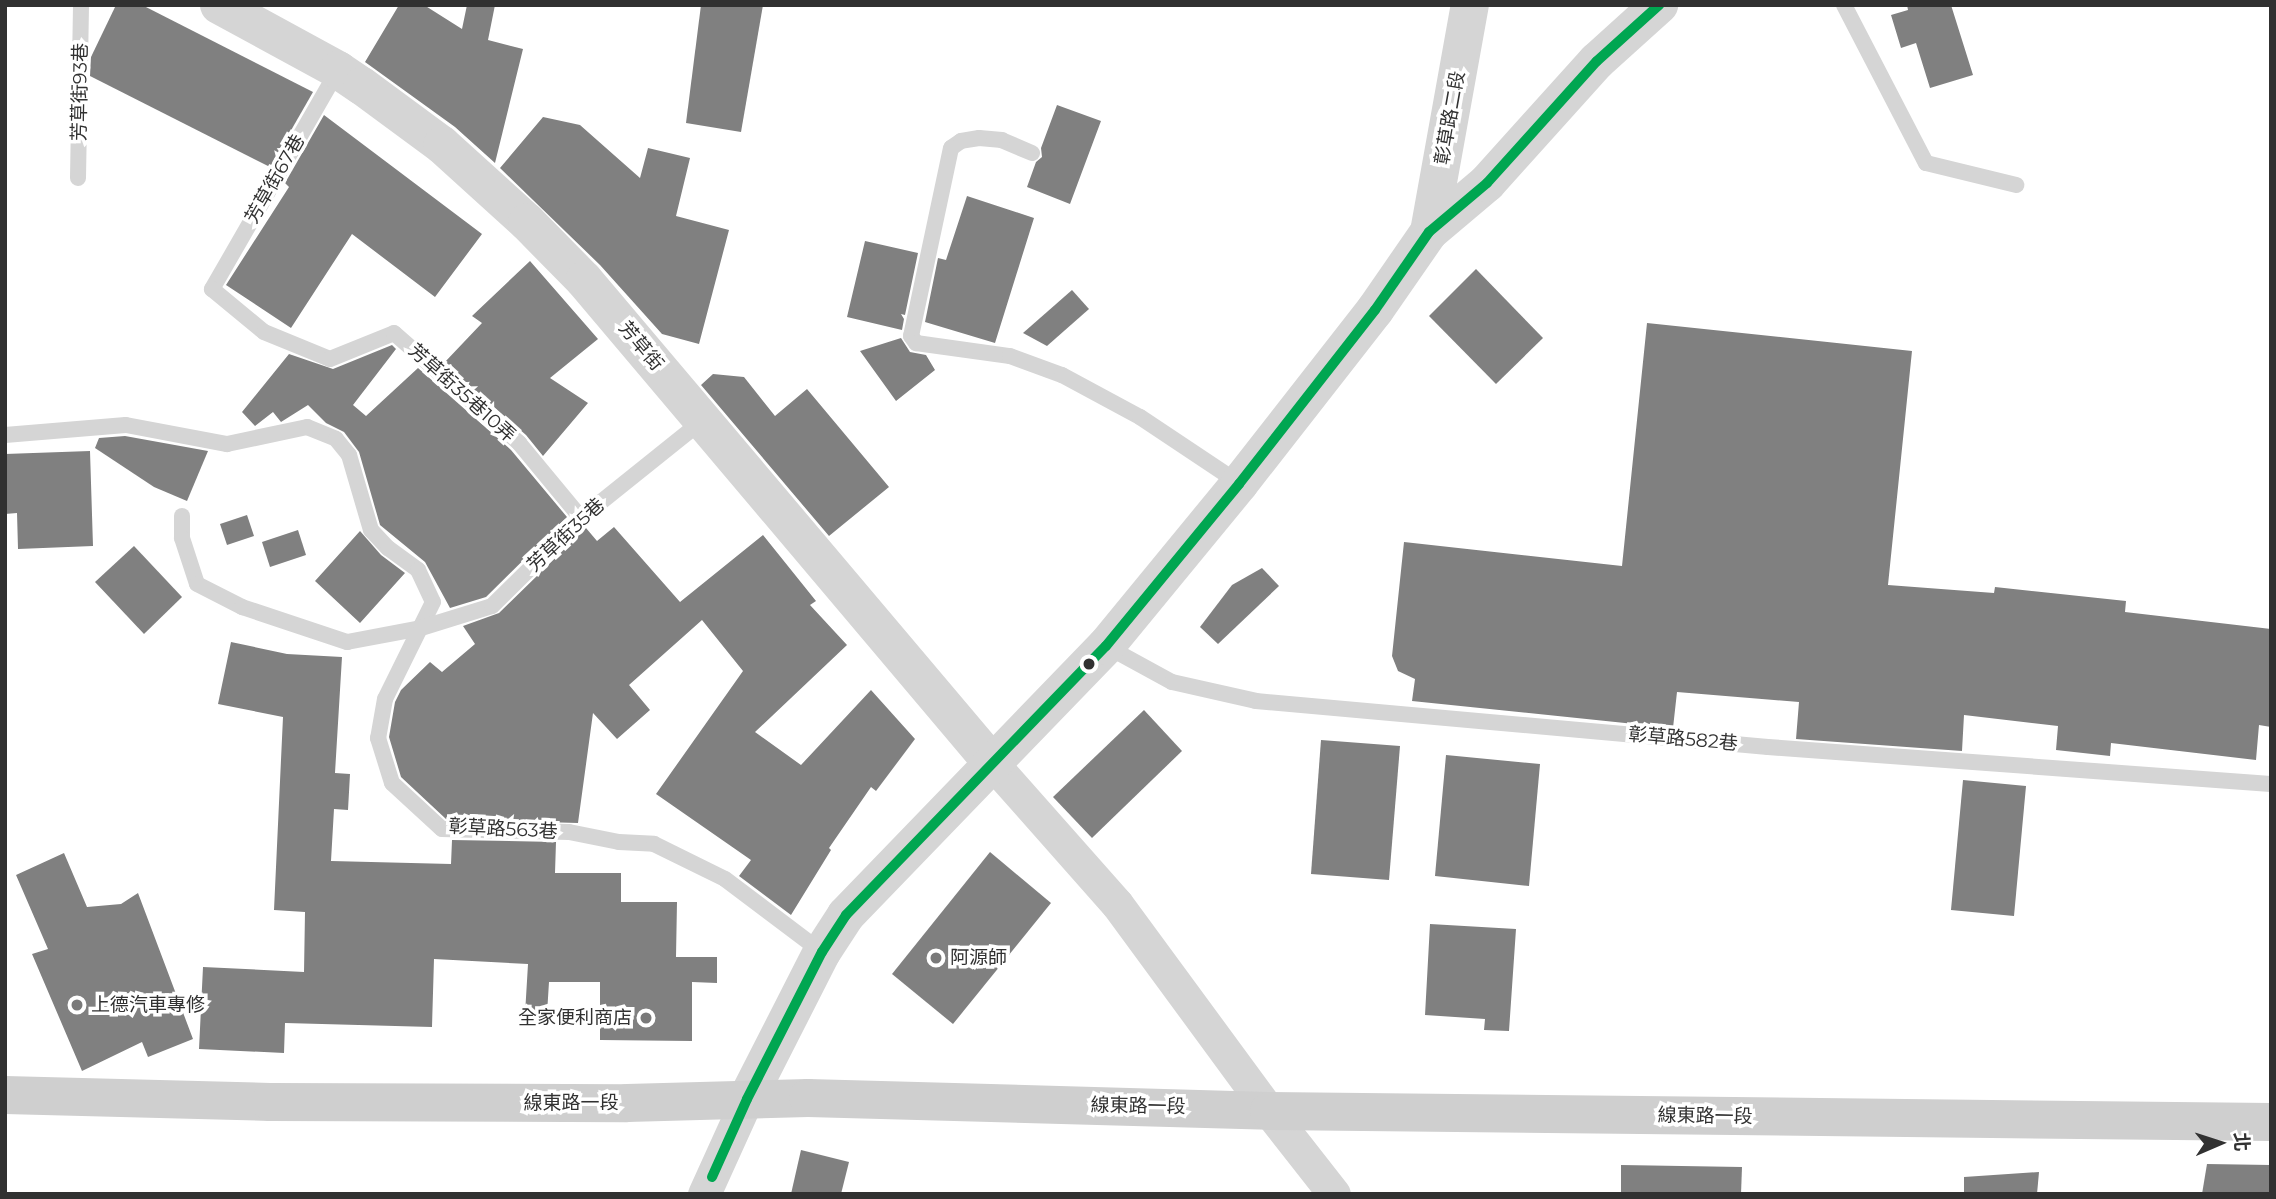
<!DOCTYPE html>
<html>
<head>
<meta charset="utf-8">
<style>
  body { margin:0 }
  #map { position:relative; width:2276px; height:1199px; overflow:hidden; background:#fff; font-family:Montserrat,"Noto Sans TC",sans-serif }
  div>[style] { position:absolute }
  .building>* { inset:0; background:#808080 }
  .service>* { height:16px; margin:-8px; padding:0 8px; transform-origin:8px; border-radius:8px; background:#d5d5d5 }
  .minor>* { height:33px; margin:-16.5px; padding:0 16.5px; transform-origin:16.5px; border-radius:16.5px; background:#d5d5d5 }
  .tertiary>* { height:38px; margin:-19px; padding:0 19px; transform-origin:19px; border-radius:19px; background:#d5d5d5 }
  .secondary>* { height:38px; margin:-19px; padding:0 19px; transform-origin:19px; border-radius:19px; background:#cfcfcf }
  .bus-1>* { height:10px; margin:-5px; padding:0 5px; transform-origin:5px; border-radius:5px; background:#00a651 }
  .dots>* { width:19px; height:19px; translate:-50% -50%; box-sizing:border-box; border:4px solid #fff; border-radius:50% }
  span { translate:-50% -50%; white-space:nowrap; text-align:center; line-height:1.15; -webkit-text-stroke:7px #fff; paint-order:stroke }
  .street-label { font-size:19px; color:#313131 }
  .poi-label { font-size:19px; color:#313131 }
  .left { translate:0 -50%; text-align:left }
  .right { translate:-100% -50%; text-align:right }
  .frame { position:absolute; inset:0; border:7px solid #313131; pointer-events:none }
  .north { position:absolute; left:2185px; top:1108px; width:70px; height:70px; -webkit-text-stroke:5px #fff; paint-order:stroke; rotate:87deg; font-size:19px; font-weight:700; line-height:28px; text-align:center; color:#313131 }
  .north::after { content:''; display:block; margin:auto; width:24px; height:32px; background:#313131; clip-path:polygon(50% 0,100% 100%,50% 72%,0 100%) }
</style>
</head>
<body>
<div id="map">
  <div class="building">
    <div style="clip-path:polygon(116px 5px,142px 5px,313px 92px,270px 167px,90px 76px,91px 57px)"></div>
    <div style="clip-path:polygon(399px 5px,424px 5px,462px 29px,467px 5px,495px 5px,488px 40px,523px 49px,495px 163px,455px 127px,365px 62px)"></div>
    <div style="clip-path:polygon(701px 5px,763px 5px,741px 132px,686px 123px)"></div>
    <div style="clip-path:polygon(1907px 5px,1951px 5px,1973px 75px,1930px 88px,1916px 43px,1901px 48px,1891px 15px,1908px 10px)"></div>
    <div style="clip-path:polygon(1057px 105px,1101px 121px,1070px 204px,1027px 187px,1036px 162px,1042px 157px,1041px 148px)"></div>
    <div style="clip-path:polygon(324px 115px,482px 234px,435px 297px,352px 234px,291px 328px,226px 285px,289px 187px,285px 183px)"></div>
    <div style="clip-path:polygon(543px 117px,580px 125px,640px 178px,648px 148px,690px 158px,676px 216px,729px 230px,699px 344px,662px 334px,600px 265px,500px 168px)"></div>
    <div style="clip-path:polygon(967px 196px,1034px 218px,995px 343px,925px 322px,938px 258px,946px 260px)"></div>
    <div style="clip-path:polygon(865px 241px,918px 253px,905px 315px,901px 314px,904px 319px,902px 330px,847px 317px)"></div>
    <div style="clip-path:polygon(530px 261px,598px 339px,550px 378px,588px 403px,543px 456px,526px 435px,444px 363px,482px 323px,472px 316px)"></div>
    <div style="clip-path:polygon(1476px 269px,1543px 338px,1496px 384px,1429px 316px)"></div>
    <div style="clip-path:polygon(1072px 290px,1089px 309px,1047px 346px,1023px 333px)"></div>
    <div style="clip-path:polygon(1647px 323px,1912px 351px,1888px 585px,1994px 593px,1995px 587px,2126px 601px,2125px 612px,2271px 629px,2271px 727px,2259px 725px,2256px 760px,2111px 743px,2110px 756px,2056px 750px,2058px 726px,1964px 715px,1962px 751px,1796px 739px,1799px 702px,1677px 692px,1673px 728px,1412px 701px,1415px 679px,1398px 671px,1392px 656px,1404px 542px,1622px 566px)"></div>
    <div style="clip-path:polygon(901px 338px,910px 352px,926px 355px,935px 370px,896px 401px,860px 351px)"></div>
    <div style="clip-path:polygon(392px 345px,396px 349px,353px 405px,366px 416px,418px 368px,511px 450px,567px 517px,486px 597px,450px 608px,425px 562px,380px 525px,359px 452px,344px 432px,326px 423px,308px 405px,281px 422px,273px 412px,255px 426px,242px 412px,289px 354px,333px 369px)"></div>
    <div style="clip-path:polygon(713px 374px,744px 377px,775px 416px,807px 389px,889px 487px,829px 536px,701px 385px)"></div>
    <div style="clip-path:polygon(125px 436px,208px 451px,187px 501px,154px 487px,95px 448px,99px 438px)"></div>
    <div style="clip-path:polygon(90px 451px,93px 546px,18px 549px,17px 513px,5px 514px,5px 454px)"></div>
    <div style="clip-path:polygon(247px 515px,254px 536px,227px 545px,220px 524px)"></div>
    <div style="clip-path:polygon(614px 527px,680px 602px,763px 535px,816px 601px,810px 605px,847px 645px,755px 732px,801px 765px,871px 690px,915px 739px,876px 791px,871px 787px,829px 848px,831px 850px,791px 915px,739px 876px,751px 860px,656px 794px,743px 671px,702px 620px,629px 685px,650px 710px,617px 739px,593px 713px,578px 823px,446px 819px,401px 777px,389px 737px,395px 702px,401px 690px,430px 662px,442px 672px,475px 644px,463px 626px,499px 613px,586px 528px,597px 541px)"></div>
    <div style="clip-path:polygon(298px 530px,306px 555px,270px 567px,262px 542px)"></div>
    <div style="clip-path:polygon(360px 531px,381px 555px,405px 573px,360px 623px,315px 581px)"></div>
    <div style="clip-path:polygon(134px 546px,182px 597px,144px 634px,95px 582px)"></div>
    <div style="clip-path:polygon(1262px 568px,1279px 586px,1218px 644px,1200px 627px,1232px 585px)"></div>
    <div style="clip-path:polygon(231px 642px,287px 654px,342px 657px,335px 773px,350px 774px,348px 810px,334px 809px,331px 861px,451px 864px,452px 840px,556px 842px,555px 873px,621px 873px,621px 902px,677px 902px,676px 957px,717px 957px,717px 983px,692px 982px,692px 1041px,600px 1040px,600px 982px,549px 982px,547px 1014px,525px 1014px,528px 964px,434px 959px,432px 1027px,285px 1023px,284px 1053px,199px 1049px,203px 967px,304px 972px,305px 912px,274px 910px,283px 717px,218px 704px)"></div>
    <div style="clip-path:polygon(1144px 710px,1182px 751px,1092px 838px,1053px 797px)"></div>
    <div style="clip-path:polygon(1321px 740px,1400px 746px,1389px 880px,1311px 874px)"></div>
    <div style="clip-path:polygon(1446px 755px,1540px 764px,1529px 886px,1435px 876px)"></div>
    <div style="clip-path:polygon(1963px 780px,2026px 786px,2014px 916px,1951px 910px)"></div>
    <div style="clip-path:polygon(990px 852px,1051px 903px,953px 1024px,892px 974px)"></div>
    <div style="clip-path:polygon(64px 853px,87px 907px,121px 904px,138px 893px,193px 1039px,148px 1057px,142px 1042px,82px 1071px,32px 954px,48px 949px,16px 875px)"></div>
    <div style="clip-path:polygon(1430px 924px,1516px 929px,1509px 1031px,1484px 1030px,1485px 1019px,1425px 1015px)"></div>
    <div style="clip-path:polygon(801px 1150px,849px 1162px,841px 1194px,791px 1194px)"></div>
    <div style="clip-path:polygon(2207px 1164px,2271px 1165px,2271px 1194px,2202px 1194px)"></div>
    <div style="clip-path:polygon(1621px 1165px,1742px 1167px,1741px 1194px,1621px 1194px)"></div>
    <div style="clip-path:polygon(2039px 1172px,2037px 1194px,1964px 1194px,1964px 1177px)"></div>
  </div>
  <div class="service">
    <div style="left:1844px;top:5px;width:178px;rotate:62.6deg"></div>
    <div style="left:1926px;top:163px;width:93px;rotate:13.7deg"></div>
    <div style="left:338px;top:70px;width:253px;rotate:119.9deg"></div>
    <div style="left:212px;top:289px;width:67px;rotate:39.6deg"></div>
    <div style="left:264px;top:332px;width:71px;rotate:22.2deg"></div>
    <div style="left:330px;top:359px;width:69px;rotate:-22.1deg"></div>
    <div style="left:394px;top:333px;width:167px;rotate:41.3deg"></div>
    <div style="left:519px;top:443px;width:97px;rotate:50.4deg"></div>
    <div style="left:1032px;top:153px;width:33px;rotate:-157deg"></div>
    <div style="left:1002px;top:140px;width:23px;rotate:-175deg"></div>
    <div style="left:979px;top:138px;width:18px;rotate:171deg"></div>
    <div style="left:961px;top:141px;width:12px;rotate:145deg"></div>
    <div style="left:951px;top:148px;width:192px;rotate:102deg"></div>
    <div style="left:911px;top:336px;width:9px;rotate:54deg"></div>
    <div style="left:916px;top:343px;width:95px;rotate:7.9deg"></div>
    <div style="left:1010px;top:356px;width:55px;rotate:20.1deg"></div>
    <div style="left:1062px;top:375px;width:89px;rotate:28.3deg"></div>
    <div style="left:1140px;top:417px;width:119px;rotate:33.7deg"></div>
    <div style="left:78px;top:178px;width:173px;rotate:-89deg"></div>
    <div style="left:5px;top:435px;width:121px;rotate:-4.7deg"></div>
    <div style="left:126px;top:425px;width:103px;rotate:10.7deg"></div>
    <div style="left:227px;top:444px;width:82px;rotate:-12deg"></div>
    <div style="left:307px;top:427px;width:31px;rotate:22deg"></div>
    <div style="left:336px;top:439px;width:21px;rotate:51deg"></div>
    <div style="left:349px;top:455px;width:78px;rotate:73.7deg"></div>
    <div style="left:371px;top:530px;width:25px;rotate:47deg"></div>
    <div style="left:388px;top:548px;width:37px;rotate:36deg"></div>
    <div style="left:418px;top:570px;width:35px;rotate:65deg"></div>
    <div style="left:433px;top:602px;width:108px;rotate:116.3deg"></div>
    <div style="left:385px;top:699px;width:40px;rotate:100deg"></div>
    <div style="left:378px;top:738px;width:47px;rotate:72.7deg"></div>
    <div style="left:392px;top:783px;width:68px;rotate:42.6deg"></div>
    <div style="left:442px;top:829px;width:127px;rotate:1.4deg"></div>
    <div style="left:569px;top:832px;width:51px;rotate:11.3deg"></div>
    <div style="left:619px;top:842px;width:35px;rotate:3deg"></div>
    <div style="left:654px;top:844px;width:79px;rotate:26.2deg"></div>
    <div style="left:725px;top:879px;width:121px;rotate:37deg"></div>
    <div style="left:182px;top:516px;width:22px;rotate:90deg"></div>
    <div style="left:182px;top:538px;width:48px;rotate:71.9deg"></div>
    <div style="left:197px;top:584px;width:51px;rotate:27.1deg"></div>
    <div style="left:242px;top:607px;width:111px;rotate:18.4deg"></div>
    <div style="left:347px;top:642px;width:75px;rotate:-10.7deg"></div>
    <div style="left:421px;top:628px;width:74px;rotate:-17.2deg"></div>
    <div style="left:492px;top:606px;width:125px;rotate:-44.7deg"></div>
    <div style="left:581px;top:518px;width:155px;rotate:-38.7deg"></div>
    <div style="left:1106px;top:646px;width:75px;rotate:28.6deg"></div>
    <div style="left:1172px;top:682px;width:86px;rotate:12.7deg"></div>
    <div style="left:1256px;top:701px;width:514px;rotate:5.13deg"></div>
    <div style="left:1768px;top:747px;width:504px;rotate:4.21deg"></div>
  </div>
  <div class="minor">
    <div style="left:993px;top:764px;width:187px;rotate:48.5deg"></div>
    <div style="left:1117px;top:904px;width:257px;rotate:53.7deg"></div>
    <div style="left:1269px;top:1111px;width:105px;rotate:51.9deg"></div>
    <div style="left:704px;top:1194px;width:104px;rotate:-65.6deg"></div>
  </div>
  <div class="tertiary">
    <div style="left:219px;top:5px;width:136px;rotate:28.6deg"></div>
    <div style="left:338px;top:70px;width:29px;rotate:34deg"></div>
    <div style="left:362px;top:86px;width:99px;rotate:36.4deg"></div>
    <div style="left:442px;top:145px;width:115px;rotate:42.2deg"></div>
    <div style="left:527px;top:222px;width:81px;rotate:45.5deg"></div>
    <div style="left:584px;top:280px;width:634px;rotate:49.8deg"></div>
    <div style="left:1429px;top:232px;width:231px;rotate:-79.8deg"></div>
    <div style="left:747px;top:1099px;width:165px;rotate:-63deg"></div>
    <div style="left:822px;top:952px;width:44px;rotate:-57deg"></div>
    <div style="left:846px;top:915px;width:374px;rotate:-46deg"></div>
    <div style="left:1106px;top:646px;width:210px;rotate:-50.6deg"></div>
    <div style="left:1239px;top:484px;width:221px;rotate:-52deg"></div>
    <div style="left:1375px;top:310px;width:95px;rotate:-55.3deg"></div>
    <div style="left:1429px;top:232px;width:76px;rotate:-40.2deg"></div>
    <div style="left:1487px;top:183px;width:164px;rotate:-48deg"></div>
    <div style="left:1597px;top:61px;width:84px;rotate:-42.1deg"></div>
  </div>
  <div class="secondary">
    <div style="left:5px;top:1095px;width:265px;rotate:1.5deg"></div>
    <div style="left:270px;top:1102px;width:357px;rotate:0.2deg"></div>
    <div style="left:627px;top:1103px;width:181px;rotate:-1.6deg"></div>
    <div style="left:808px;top:1098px;width:461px;rotate:1.6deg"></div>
    <div style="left:1269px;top:1111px;width:1002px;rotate:0.63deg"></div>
  </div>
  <div class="bus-1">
    <div style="left:712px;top:1177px;width:85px;rotate:-65.8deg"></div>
    <div style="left:747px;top:1099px;width:165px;rotate:-63deg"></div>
    <div style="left:822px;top:952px;width:44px;rotate:-57deg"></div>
    <div style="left:846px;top:915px;width:374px;rotate:-46deg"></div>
    <div style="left:1106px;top:646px;width:210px;rotate:-50.6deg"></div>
    <div style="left:1239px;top:484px;width:221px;rotate:-52deg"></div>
    <div style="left:1375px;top:310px;width:95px;rotate:-55.3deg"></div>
    <div style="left:1429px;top:232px;width:76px;rotate:-40.2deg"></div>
    <div style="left:1487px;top:183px;width:164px;rotate:-48deg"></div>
    <div style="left:1597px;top:61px;width:84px;rotate:-42.1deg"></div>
  </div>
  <div class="dots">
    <div style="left:1089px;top:664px;background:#313131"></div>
    <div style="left:936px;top:958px;background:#797979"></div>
    <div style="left:77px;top:1005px;background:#797979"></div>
    <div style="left:646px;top:1018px;background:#797979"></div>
  </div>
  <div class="street-label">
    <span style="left:80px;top:92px;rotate:-89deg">芳草街93巷</span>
    <span style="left:1450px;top:118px;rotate:-80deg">彰草路二段</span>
    <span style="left:275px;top:179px;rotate:-60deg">芳草街67巷</span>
    <span style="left:641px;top:346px;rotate:50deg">芳草街</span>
    <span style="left:462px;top:393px;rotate:42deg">芳草街35巷10弄</span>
    <span style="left:566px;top:535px;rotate:-43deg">芳草街35巷</span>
    <span style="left:1683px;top:739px;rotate:5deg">彰草路582巷</span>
    <span style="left:503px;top:829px;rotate:3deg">彰草路563巷</span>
    <span style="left:571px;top:1103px">線東路一段</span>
    <span style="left:1138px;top:1106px;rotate:1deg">線東路一段</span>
    <span style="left:1705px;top:1116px;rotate:1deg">線東路一段</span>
  </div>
  <div class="poi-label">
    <span class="left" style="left:950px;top:958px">阿源師</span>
    <span class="left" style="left:91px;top:1005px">上德汽車專修</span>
    <span class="right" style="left:632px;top:1018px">全家便利商店</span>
  </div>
  <div class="frame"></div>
  <div class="north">北</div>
</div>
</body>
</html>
